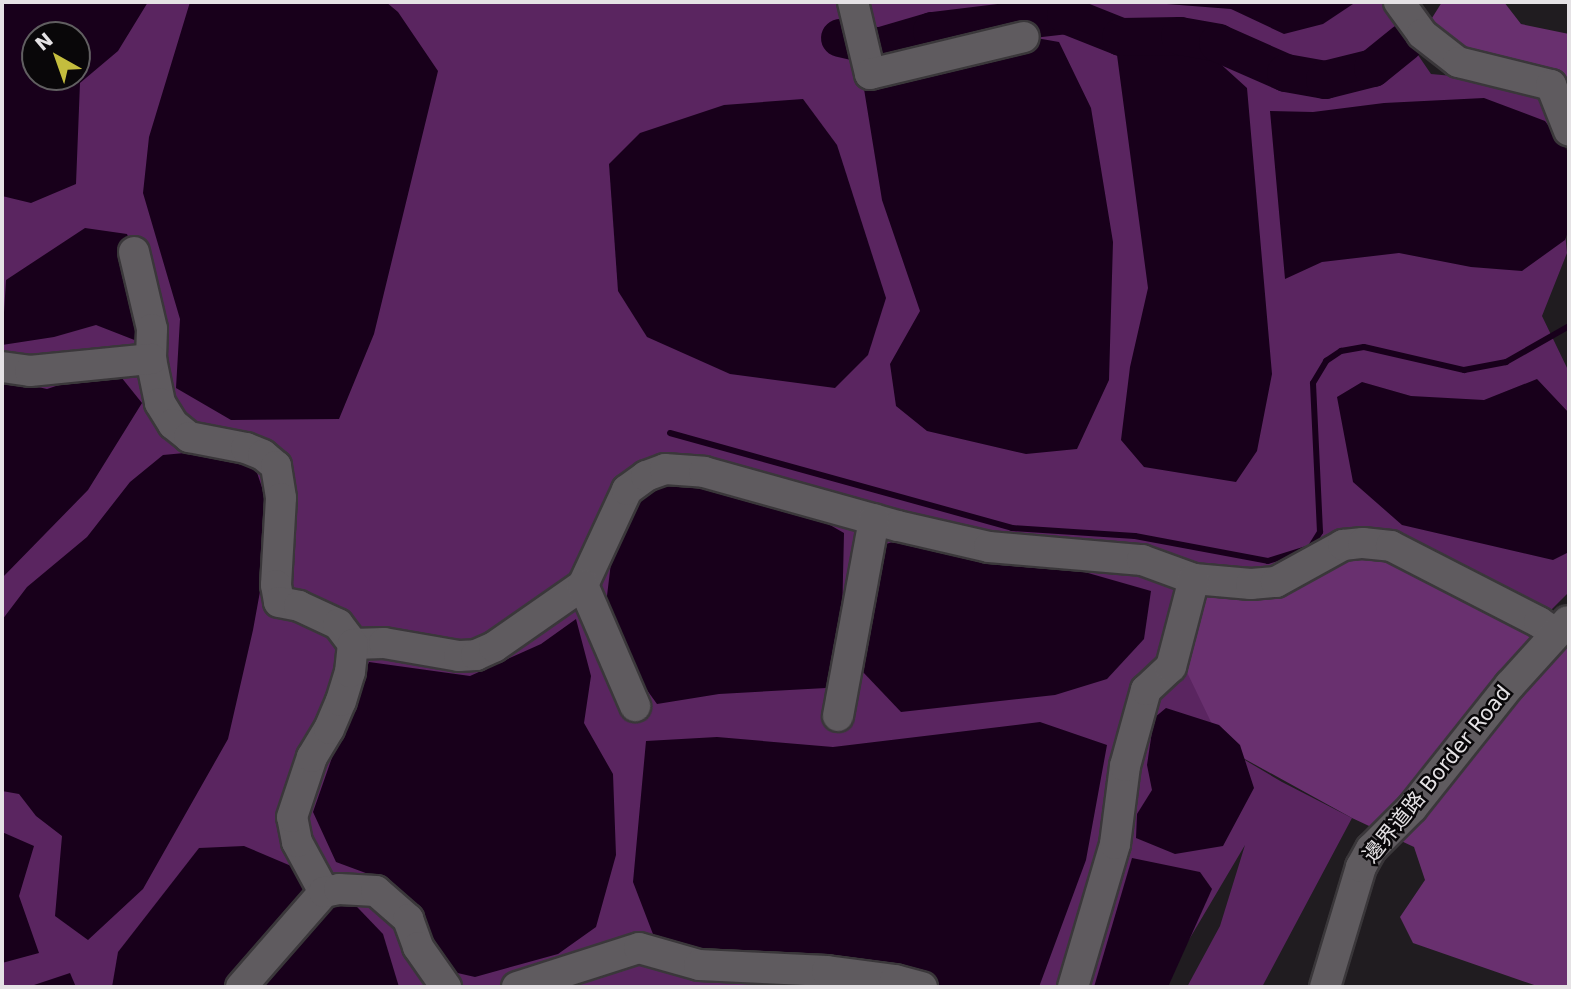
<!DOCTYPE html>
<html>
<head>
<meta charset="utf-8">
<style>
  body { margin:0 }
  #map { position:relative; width:1571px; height:989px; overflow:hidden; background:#201c20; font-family:"DejaVu Sans","Noto Sans SC",sans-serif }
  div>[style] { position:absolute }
  .green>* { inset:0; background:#5a2560 }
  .forest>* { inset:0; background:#69306f }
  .water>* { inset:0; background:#18001b }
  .stream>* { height:6px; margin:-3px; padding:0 3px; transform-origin:3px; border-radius:3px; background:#18001b }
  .river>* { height:38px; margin:-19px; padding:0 19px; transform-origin:19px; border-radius:19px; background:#18001b }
  .roads { filter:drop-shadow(2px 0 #3a373a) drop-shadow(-2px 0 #3a373a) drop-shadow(0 2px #3a373a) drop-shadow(0 -2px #3a373a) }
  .minor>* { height:30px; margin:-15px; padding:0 15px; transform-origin:15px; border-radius:15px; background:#5f5b5f }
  span { translate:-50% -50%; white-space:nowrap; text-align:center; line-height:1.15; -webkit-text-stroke:5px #090709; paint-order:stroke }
  .street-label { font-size:21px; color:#e5e2e5 }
  .frame { position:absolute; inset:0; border:4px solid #e5e2e5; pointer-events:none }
  .north { position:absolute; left:21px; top:21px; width:70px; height:70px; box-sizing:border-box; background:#090709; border:2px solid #615f61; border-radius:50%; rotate:320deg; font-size:19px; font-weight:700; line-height:28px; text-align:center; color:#e5e2e5 }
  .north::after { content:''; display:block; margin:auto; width:24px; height:32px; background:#c4bd3e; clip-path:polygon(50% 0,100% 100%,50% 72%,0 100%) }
</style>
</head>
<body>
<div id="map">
  <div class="green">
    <div style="clip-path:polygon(evenodd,2px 2px,1386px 2px,1394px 20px,1431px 74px,1551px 85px,1567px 253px,1542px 316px,1569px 372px,1569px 592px,1539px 622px,1223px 747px,1282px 782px,1352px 818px,1262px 987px,1187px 987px,1220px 926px,1245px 845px,1161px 987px,2px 987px,2px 2px,35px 35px,77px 35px,77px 77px,35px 77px,35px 35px)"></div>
  </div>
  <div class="forest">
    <div style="clip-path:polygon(1442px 2px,1504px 2px,1521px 24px,1569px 34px,1569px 130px,1557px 87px,1422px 34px)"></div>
    <div style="clip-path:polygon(1411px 548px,1555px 633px,1569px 606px,1569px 987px,1540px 987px,1413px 943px,1400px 917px,1425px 880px,1414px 847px,1352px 818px,1223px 747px,1184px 666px,1194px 579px)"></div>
  </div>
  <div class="water">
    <div style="clip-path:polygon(evenodd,2px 2px,148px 2px,118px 51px,80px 83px,76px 184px,31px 203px,2px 196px,2px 2px,35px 35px,77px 35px,77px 77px,35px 77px,35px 35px)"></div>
    <div style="clip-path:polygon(190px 2px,386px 2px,398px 12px,438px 71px,374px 334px,339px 419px,231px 420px,176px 388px,180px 319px,143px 193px,149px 137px)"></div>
    <div style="clip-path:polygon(1141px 2px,1356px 2px,1323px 24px,1284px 34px,1231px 9px)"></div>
    <div style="clip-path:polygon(1008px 33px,1059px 42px,1091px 108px,1113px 242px,1109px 380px,1077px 449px,1026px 454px,927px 431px,896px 406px,890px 364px,920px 311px,882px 200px,864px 89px,921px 56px)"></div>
    <div style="clip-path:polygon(1204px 49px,1247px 88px,1272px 374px,1257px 451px,1236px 482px,1144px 467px,1121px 440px,1130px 367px,1148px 288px,1117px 55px)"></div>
    <div style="clip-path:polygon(1484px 98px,1545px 121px,1569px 153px,1569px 229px,1565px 240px,1522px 271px,1471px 267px,1399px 253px,1322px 262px,1285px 279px,1270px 111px,1313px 112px,1384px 103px)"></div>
    <div style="clip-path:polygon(803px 99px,837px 145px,886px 298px,868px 355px,835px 388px,730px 374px,647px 337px,618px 291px,609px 164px,640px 133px,724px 105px)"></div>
    <div style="clip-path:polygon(85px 228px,127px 234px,158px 315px,137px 341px,96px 325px,54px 337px,2px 345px,6px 280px)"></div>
    <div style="clip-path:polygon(113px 367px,142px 403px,88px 490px,2px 578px,2px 379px,47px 389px)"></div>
    <div style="clip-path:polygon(1537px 379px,1569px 413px,1569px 552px,1553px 560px,1402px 525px,1353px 482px,1337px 397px,1362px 382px,1411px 396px,1484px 400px)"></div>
    <div style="clip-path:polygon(206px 451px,251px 455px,273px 520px,253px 630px,228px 739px,143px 889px,88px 940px,55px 916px,62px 836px,36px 816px,19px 794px,2px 791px,2px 620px,27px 587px,87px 537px,130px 482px,163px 455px)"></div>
    <div style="clip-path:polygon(639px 478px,765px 488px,844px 533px,842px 619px,826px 688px,719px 694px,657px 704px,603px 629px,613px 546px)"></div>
    <div style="clip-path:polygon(920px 534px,1081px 571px,1151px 591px,1144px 639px,1107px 679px,1055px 695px,901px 712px,862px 671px,879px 546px)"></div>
    <div style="clip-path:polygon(576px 619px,591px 676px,584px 723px,613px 774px,616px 855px,596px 927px,558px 954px,475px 977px,440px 969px,421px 925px,390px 882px,336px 862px,313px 812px,343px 726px,369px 662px,470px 676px,541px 644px)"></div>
    <div style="clip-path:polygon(1166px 708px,1219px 725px,1240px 745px,1254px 788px,1223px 846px,1175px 854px,1136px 838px,1137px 814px,1152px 790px,1147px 765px,1154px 718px)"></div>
    <div style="clip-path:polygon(1040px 722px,1107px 745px,1086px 860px,1039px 987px,845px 987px,656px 942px,633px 882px,646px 741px,717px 737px,833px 747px)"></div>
    <div style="clip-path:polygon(2px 832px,34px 846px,19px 896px,39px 953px,2px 963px)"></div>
    <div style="clip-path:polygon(244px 846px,336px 885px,383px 934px,399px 987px,112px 987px,118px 952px,199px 848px)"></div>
    <div style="clip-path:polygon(1132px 858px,1200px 872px,1212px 889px,1168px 987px,1094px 987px)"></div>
    <div style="clip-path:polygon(70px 973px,76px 987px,28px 987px)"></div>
  </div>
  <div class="stream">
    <div style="left:670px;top:433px;width:355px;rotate:15.5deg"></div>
    <div style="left:1012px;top:528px;width:123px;rotate:3.7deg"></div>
    <div style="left:1135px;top:536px;width:135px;rotate:10.6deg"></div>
    <div style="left:1268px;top:561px;width:44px;rotate:-17.2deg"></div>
    <div style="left:1310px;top:548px;width:19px;rotate:-58deg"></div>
    <div style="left:1320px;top:532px;width:149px;rotate:-92.7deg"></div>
    <div style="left:1313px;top:383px;width:26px;rotate:-59deg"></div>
    <div style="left:1326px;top:361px;width:18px;rotate:-34deg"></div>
    <div style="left:1341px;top:351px;width:23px;rotate:-10deg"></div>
    <div style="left:1364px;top:347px;width:103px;rotate:13deg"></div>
    <div style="left:1464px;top:370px;width:43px;rotate:-10.8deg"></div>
    <div style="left:1506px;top:362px;width:73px;rotate:-29.7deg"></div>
  </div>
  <div class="river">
    <div style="left:840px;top:38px;width:39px;rotate:13deg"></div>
    <div style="left:878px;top:47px;width:56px;rotate:-16.5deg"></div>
    <div style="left:932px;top:31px;width:135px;rotate:-6.8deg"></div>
    <div style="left:1066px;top:15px;width:59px;rotate:21.8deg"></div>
    <div style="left:1121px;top:37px;width:59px;rotate:-1deg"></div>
    <div style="left:1180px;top:36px;width:39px;rotate:10deg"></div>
    <div style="left:1218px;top:43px;width:74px;rotate:23.8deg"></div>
    <div style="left:1286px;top:73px;width:40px;rotate:10deg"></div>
    <div style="left:1325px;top:80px;width:49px;rotate:-14deg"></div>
    <div style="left:1373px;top:68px;width:41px;rotate:-39.1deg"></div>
  </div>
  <div class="roads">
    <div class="minor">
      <div style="left:853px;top:2px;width:74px;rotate:76.7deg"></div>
      <div style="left:870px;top:74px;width:158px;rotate:-13.5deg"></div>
      <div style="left:1399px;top:2px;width:39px;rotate:54deg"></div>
      <div style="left:1422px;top:34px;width:46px;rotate:37.9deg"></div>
      <div style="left:1458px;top:62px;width:96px;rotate:13.9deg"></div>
      <div style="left:1551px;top:85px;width:49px;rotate:68.6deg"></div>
      <div style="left:134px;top:252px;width:79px;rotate:76.8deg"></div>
      <div style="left:152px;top:329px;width:30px;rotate:92deg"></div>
      <div style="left:151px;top:359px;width:45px;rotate:78.4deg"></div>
      <div style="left:160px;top:403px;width:25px;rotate:58deg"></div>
      <div style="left:173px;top:424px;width:21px;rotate:39deg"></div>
      <div style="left:189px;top:437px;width:58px;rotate:10.9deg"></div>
      <div style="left:246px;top:448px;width:18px;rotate:22deg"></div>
      <div style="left:263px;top:455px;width:17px;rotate:40deg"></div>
      <div style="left:276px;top:466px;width:32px;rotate:81deg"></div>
      <div style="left:281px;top:498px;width:87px;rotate:93.3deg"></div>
      <div style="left:276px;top:585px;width:17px;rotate:80deg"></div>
      <div style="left:279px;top:602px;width:20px;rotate:11deg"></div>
      <div style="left:299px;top:606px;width:43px;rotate:24.8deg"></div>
      <div style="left:338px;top:624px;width:25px;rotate:53deg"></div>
      <div style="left:353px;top:644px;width:31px;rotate:-2deg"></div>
      <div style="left:384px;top:643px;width:76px;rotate:9.8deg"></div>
      <div style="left:459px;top:656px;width:17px;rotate:-3deg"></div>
      <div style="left:476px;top:655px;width:20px;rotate:-24deg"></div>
      <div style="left:494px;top:647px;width:108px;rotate:-34.9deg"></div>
      <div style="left:583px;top:585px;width:105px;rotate:-65.1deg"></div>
      <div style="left:627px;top:490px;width:24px;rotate:-36deg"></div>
      <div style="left:646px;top:476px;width:20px;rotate:-20deg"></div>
      <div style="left:665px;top:469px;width:39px;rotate:4deg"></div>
      <div style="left:704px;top:472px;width:201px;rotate:15.6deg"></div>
      <div style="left:898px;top:526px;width:93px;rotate:13deg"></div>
      <div style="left:989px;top:547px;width:154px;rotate:4.9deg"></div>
      <div style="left:1142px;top:560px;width:55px;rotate:20.1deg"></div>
      <div style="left:1194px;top:579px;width:57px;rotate:5deg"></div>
      <div style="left:1251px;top:584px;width:25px;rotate:-5deg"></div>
      <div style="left:1276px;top:582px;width:77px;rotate:-28.9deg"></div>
      <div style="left:1343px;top:545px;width:20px;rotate:-6deg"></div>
      <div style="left:1363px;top:543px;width:28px;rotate:6deg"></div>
      <div style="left:1391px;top:546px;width:166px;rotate:27.2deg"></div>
      <div style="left:1539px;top:622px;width:19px;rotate:35deg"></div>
      <div style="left:2px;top:367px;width:28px;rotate:8deg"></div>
      <div style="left:30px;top:371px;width:122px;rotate:-5.7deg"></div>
      <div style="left:583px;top:585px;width:132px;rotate:66.7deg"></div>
      <div style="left:838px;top:716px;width:200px;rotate:-79.6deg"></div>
      <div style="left:324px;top:892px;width:57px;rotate:-118.4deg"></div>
      <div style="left:297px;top:842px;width:25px;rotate:-101deg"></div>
      <div style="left:292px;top:817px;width:63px;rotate:-71.6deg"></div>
      <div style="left:312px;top:757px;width:33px;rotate:-59deg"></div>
      <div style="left:329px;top:729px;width:30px;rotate:-67deg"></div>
      <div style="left:341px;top:701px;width:30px;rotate:-73deg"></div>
      <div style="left:350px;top:672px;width:28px;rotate:-84deg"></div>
      <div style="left:241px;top:987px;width:126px;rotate:-48.9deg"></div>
      <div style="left:324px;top:892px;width:15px;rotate:-11deg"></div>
      <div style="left:339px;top:889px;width:37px;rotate:3deg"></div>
      <div style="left:376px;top:891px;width:43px;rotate:41.2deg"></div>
      <div style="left:408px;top:919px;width:30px;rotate:70deg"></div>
      <div style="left:418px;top:947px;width:49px;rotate:55deg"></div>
      <div style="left:517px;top:987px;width:128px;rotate:-17.7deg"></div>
      <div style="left:639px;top:948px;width:62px;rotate:15.8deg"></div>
      <div style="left:699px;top:965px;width:128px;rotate:2.7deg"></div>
      <div style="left:827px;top:971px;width:69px;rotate:7.5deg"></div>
      <div style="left:895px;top:980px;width:28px;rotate:15deg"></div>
      <div style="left:1073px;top:987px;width:149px;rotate:-73.6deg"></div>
      <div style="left:1115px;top:844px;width:79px;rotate:-82.7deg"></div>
      <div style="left:1125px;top:766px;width:79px;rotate:-74.6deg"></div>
      <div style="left:1146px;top:690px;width:34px;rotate:-43deg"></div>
      <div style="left:1171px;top:667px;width:91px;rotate:-75.4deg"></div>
      <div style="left:1325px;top:987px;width:125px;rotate:-73.3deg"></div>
      <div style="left:1361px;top:867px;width:21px;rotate:-61deg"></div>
      <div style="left:1371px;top:849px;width:58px;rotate:-45deg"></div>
      <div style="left:1412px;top:808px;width:157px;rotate:-51.5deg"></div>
      <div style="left:1510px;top:685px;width:86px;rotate:-47.8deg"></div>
    </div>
  </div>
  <div class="street-label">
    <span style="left:1437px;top:774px;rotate:-51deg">邊界道路 Border Road</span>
  </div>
  <div class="frame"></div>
  <div class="north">N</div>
</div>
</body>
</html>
